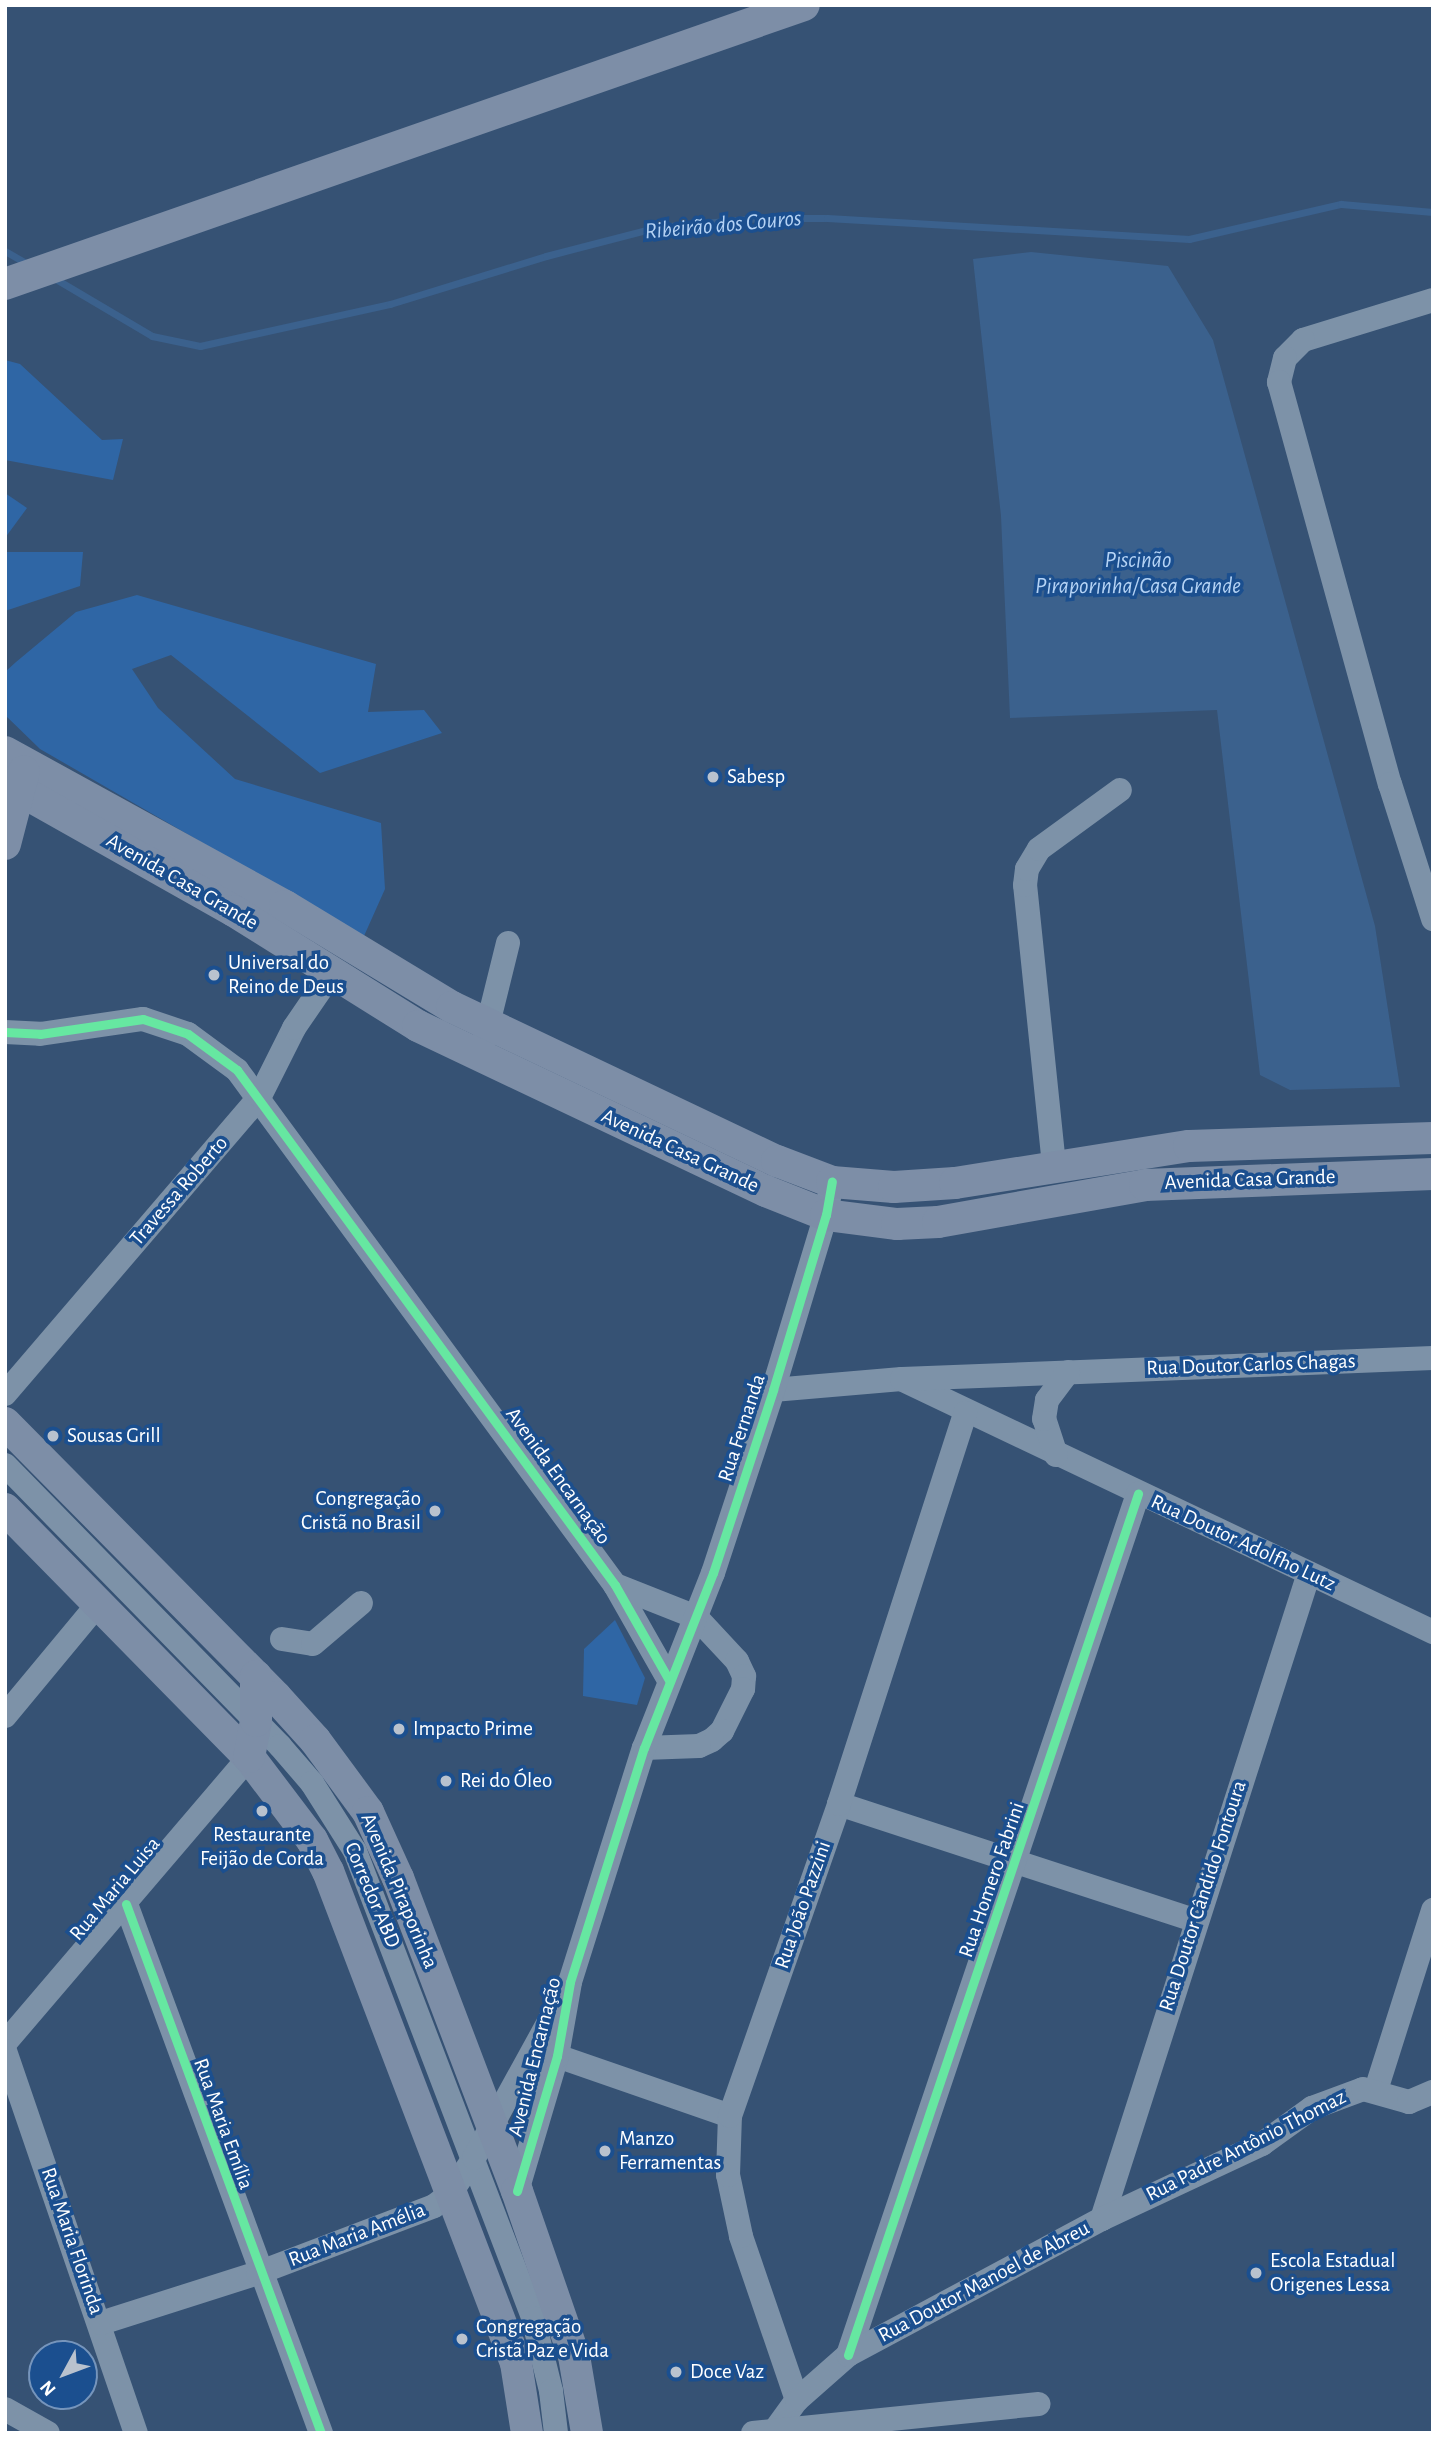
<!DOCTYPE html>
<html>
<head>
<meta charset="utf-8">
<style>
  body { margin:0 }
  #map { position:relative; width:1438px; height:2438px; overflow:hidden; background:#365274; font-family:"Alegreya Sans",sans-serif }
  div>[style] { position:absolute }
  .green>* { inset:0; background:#2f66a5 }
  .water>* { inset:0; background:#3b618d }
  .stream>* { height:7px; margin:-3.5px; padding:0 3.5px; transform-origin:3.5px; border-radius:3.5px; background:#3b618d }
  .minor>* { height:24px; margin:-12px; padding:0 12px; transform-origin:12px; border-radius:12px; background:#7d92a8 }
  .major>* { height:32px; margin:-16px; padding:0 16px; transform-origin:16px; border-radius:16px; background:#7d8ea7 }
  .cycleway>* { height:9px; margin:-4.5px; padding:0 4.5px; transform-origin:4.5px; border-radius:4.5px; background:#66e7a1 }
  .dots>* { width:19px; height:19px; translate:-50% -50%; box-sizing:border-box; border:4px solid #1b4f8f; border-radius:50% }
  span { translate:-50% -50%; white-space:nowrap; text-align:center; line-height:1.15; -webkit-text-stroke:7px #1b4f8f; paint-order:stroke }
  .poi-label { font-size:21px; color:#fff }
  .left { translate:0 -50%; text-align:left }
  .right { translate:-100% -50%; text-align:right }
  .street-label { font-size:21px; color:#fff }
  .water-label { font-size:23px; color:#b5d3f5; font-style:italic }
  .frame { position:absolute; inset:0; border:7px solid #fff; pointer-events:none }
  .north { position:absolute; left:28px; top:2340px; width:70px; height:70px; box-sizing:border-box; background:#1b4f8f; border:2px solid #7695bc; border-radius:50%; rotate:229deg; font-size:19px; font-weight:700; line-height:28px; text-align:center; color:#fff }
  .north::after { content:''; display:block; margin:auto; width:24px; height:32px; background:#b9c2ce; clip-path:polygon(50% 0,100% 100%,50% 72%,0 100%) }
</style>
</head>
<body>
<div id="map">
  <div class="green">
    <div style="clip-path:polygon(5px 360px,20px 364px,102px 440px,123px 439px,113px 480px,5px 460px)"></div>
    <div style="clip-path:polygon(5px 493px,27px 508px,5px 538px)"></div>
    <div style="clip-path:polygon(5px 552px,83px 552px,80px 586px,5px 611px)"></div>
    <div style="clip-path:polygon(137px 595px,376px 664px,368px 712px,424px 710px,442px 733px,320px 773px,171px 655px,132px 669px,158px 708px,235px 779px,381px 823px,385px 889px,364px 936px,40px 749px,5px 715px,5px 672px,16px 662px,76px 612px)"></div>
    <div style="clip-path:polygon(615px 1620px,645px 1678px,637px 1705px,583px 1696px,584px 1649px)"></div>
  </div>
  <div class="water">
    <div style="clip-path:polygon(1031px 252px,1168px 266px,1213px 340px,1375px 926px,1400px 1087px,1290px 1090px,1260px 1075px,1217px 710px,1010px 718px,1001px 516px,973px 259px)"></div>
  </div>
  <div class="stream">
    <div style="left:5px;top:251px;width:30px;rotate:30deg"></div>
    <div style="left:54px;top:278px;width:114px;rotate:30.6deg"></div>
    <div style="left:152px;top:336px;width:49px;rotate:11.8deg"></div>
    <div style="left:200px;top:346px;width:195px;rotate:-12.5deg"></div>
    <div style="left:390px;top:304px;width:163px;rotate:-17.1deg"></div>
    <div style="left:546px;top:256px;width:116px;rotate:-14.5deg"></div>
    <div style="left:658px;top:227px;width:103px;rotate:-5deg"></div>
    <div style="left:761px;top:218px;width:66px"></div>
    <div style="left:827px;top:218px;width:363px;rotate:3.3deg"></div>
    <div style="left:1189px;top:239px;width:156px;rotate:-13deg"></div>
    <div style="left:1341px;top:204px;width:92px;rotate:5deg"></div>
  </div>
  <div class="minor">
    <div style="left:1433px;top:300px;width:136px;rotate:162.9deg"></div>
    <div style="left:1303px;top:340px;width:25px;rotate:135deg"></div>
    <div style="left:1285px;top:358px;width:25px;rotate:104deg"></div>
    <div style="left:1279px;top:382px;width:417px;rotate:74.6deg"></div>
    <div style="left:1390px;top:784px;width:142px;rotate:72.3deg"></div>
    <div style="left:5px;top:1032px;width:35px;rotate:3deg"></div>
    <div style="left:40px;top:1034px;width:104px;rotate:-8.3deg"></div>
    <div style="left:143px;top:1019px;width:47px;rotate:18.4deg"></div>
    <div style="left:188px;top:1034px;width:61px;rotate:36.3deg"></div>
    <div style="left:237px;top:1070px;width:639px;rotate:53.72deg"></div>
    <div style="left:615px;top:1585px;width:109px;rotate:60.4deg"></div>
    <div style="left:484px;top:1040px;width:100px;rotate:-76.1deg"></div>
    <div style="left:1054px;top:1165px;width:281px;rotate:-95.9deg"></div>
    <div style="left:1025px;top:885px;width:16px;rotate:-83deg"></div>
    <div style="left:1027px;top:869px;width:23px;rotate:-59deg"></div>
    <div style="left:1039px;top:849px;width:100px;rotate:-36.1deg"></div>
    <div style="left:903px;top:1380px;width:587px;rotate:25.43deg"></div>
    <div style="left:773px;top:1390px;width:129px;rotate:-4.9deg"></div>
    <div style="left:902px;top:1379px;width:531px;rotate:-2.26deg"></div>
    <div style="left:5px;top:1394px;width:392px;rotate:-49.4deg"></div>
    <div style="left:260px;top:1096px;width:76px;rotate:-63.4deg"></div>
    <div style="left:294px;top:1028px;width:65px;rotate:-55.6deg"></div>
    <div style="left:1056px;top:1455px;width:38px;rotate:-108deg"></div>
    <div style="left:1044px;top:1419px;width:19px;rotate:-81deg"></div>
    <div style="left:1047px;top:1400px;width:35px;rotate:-53deg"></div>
    <div style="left:5px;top:1465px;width:393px;rotate:45.6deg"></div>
    <div style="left:280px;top:1746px;width:49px;rotate:49.1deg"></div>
    <div style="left:312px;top:1783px;width:80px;rotate:57.7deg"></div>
    <div style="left:355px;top:1851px;width:500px;rotate:69.1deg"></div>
    <div style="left:533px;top:2318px;width:75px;rotate:76.1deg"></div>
    <div style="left:551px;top:2391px;width:42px;rotate:83.2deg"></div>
    <div style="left:615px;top:1585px;width:87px;rotate:21.6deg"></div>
    <div style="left:696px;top:1617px;width:60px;rotate:47deg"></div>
    <div style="left:737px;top:1661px;width:17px;rotate:65deg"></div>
    <div style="left:744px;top:1676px;width:13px;rotate:94deg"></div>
    <div style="left:743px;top:1689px;width:47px;rotate:116.6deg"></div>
    <div style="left:722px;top:1731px;width:13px;rotate:138deg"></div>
    <div style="left:712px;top:1740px;width:14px;rotate:155deg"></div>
    <div style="left:699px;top:1746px;width:55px;rotate:177.9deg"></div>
    <div style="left:282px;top:1639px;width:31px;rotate:9deg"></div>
    <div style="left:313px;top:1644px;width:63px;rotate:-40.5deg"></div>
    <div style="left:5px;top:1716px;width:146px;rotate:-50.3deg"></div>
    <div style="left:839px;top:1804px;width:373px;rotate:18.1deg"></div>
    <div style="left:126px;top:1904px;width:564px;rotate:69.77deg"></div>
    <div style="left:5px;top:2043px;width:376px;rotate:-49.5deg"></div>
    <div style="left:5px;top:2051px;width:404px;rotate:71.1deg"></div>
    <div style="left:557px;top:2056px;width:183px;rotate:19.1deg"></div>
    <div style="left:1376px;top:2090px;width:189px;rotate:-72.4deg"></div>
    <div style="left:517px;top:2191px;width:141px;rotate:-73.5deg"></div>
    <div style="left:557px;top:2056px;width:75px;rotate:-80deg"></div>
    <div style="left:570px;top:1982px;width:245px;rotate:-72.5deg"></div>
    <div style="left:644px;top:1748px;width:188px;rotate:-68.5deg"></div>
    <div style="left:713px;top:1573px;width:193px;rotate:-71.8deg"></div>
    <div style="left:773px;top:1390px;width:183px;rotate:-73.2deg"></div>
    <div style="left:826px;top:1215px;width:34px;rotate:-80deg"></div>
    <div style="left:1102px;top:2219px;width:678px;rotate:-72.23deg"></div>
    <div style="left:101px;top:2323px;width:165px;rotate:-17.7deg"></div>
    <div style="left:258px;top:2273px;width:188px;rotate:-20.8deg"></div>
    <div style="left:434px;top:2206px;width:20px;rotate:-37deg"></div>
    <div style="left:450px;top:2194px;width:43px;rotate:-56.3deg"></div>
    <div style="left:474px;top:2158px;width:175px;rotate:-61.2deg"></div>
    <div style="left:848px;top:2355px;width:909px;rotate:-71.39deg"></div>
    <div style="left:797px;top:2400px;width:173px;rotate:-108.9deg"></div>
    <div style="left:741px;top:2236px;width:62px;rotate:-102deg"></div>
    <div style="left:728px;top:2175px;width:59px;rotate:-88.1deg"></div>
    <div style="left:730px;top:2116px;width:330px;rotate:-70.7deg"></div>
    <div style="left:839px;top:1804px;width:411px;rotate:-72.1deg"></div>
    <div style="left:5px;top:2409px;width:49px;rotate:29.2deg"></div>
    <div style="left:775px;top:2430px;width:37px;rotate:-54deg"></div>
    <div style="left:797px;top:2400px;width:68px;rotate:-41.4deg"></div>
    <div style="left:848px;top:2355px;width:288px;rotate:-28.2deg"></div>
    <div style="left:1102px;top:2219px;width:177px;rotate:-25.1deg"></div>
    <div style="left:1262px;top:2144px;width:62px;rotate:-35.8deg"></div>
    <div style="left:1312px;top:2108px;width:54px;rotate:-20.4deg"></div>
    <div style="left:1363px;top:2089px;width:48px;rotate:15.8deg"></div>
    <div style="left:1409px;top:2102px;width:26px;rotate:-23deg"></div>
    <div style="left:753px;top:2433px;width:287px;rotate:-5.8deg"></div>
  </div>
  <div class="major">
    <div style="left:5px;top:284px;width:846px;rotate:-19.25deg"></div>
    <div style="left:5px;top:752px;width:320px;rotate:28.8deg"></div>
    <div style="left:285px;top:906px;width:195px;rotate:31.2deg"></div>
    <div style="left:452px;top:1007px;width:360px;rotate:25.4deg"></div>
    <div style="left:777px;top:1161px;width:59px;rotate:20.9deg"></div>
    <div style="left:832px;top:1182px;width:62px;rotate:4.6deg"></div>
    <div style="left:894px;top:1187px;width:61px;rotate:-3.8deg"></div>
    <div style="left:955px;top:1183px;width:237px;rotate:-9deg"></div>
    <div style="left:1189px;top:1146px;width:244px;rotate:-1.9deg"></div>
    <div style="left:5px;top:782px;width:263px;rotate:29.4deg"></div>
    <div style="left:234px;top:911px;width:217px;rotate:32deg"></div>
    <div style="left:418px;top:1026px;width:385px;rotate:25.4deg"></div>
    <div style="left:766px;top:1191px;width:65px;rotate:21.8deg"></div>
    <div style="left:826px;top:1215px;width:72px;rotate:7.2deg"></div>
    <div style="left:897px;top:1224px;width:41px;rotate:-2.8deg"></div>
    <div style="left:938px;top:1222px;width:210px;rotate:-10.1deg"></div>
    <div style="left:1145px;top:1185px;width:288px;rotate:-2.2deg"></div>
    <div style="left:5px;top:844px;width:75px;rotate:-75.4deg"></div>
    <div style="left:5px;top:1423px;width:385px;rotate:45.3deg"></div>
    <div style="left:276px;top:1697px;width:58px;rotate:47.8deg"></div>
    <div style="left:315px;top:1740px;width:89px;rotate:53.6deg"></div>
    <div style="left:368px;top:1812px;width:72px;rotate:65.6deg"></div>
    <div style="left:398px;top:1878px;width:335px;rotate:69.2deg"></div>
    <div style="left:517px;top:2191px;width:175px;rotate:70.9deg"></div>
    <div style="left:574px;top:2356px;width:78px;rotate:80.4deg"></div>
    <div style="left:5px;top:1509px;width:348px;rotate:45.5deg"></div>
    <div style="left:249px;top:1757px;width:104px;rotate:52.8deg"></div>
    <div style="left:312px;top:1840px;width:35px;rotate:63deg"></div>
    <div style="left:328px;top:1871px;width:527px;rotate:69.09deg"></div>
    <div style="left:516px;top:2363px;width:71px;rotate:81.1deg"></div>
    <div style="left:249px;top:1757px;width:37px;rotate:-79deg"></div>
    <div style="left:256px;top:1721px;width:45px;rotate:-90deg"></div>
  </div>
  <div class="cycleway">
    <div style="left:5px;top:1032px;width:35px;rotate:3deg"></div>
    <div style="left:40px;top:1034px;width:104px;rotate:-8.3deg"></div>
    <div style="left:143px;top:1019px;width:47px;rotate:18.4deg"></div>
    <div style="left:188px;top:1034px;width:61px;rotate:36.3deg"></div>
    <div style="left:237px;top:1070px;width:639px;rotate:53.72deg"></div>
    <div style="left:615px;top:1585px;width:109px;rotate:60.4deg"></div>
    <div style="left:126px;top:1904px;width:564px;rotate:69.77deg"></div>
    <div style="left:517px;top:2191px;width:141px;rotate:-73.5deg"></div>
    <div style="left:557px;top:2056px;width:75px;rotate:-80deg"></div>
    <div style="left:570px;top:1982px;width:245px;rotate:-72.5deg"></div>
    <div style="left:644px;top:1748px;width:188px;rotate:-68.5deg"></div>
    <div style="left:713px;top:1573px;width:193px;rotate:-71.8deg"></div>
    <div style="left:773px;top:1390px;width:183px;rotate:-73.2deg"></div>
    <div style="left:826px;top:1215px;width:34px;rotate:-80deg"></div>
    <div style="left:848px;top:2355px;width:909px;rotate:-71.39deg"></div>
  </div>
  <div class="dots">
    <div style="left:713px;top:777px;background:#b9c2ce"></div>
    <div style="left:214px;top:975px;background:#b9c2ce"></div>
    <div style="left:53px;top:1436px;background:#b9c2ce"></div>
    <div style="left:435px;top:1511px;background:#b9c2ce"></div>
    <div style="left:399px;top:1729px;background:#b9c2ce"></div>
    <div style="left:446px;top:1781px;background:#b9c2ce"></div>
    <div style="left:262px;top:1811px;background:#b9c2ce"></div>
    <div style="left:605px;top:2151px;background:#b9c2ce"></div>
    <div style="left:1256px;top:2273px;background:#b9c2ce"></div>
    <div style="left:462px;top:2339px;background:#b9c2ce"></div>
    <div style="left:676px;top:2372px;background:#b9c2ce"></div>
  </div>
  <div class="poi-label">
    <span class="left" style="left:727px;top:777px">Sabesp</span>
    <span class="left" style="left:228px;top:975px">Universal do<br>Reino de Deus</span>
    <span class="left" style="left:67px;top:1436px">Sousas Grill</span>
    <span class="right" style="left:421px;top:1511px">Congregação<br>Cristã no Brasil</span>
    <span class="left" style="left:413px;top:1729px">Impacto Prime</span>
    <span class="left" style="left:460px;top:1781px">Rei do Óleo</span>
    <span style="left:262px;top:1847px">Restaurante<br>Feijão de Corda</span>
    <span class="left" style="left:619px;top:2151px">Manzo<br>Ferramentas</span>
    <span class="left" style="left:1270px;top:2273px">Escola Estadual<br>Origenes Lessa</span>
    <span class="left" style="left:476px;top:2339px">Congregação<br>Cristã Paz e Vida</span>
    <span class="left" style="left:690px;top:2372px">Doce Vaz</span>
  </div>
  <div class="street-label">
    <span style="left:182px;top:882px;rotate:30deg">Avenida Casa Grande</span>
    <span style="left:680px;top:1151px;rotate:25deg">Avenida Casa Grande</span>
    <span style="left:1250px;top:1180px;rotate:-2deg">Avenida Casa Grande</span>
    <span style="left:179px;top:1191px;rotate:-49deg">Travessa Roberto</span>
    <span style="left:1251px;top:1365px;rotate:-2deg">Rua Doutor Carlos Chagas</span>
    <span style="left:742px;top:1428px;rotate:-72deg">Rua Fernanda</span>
    <span style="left:558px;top:1476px;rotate:54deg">Avenida Encarnação</span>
    <span style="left:1243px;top:1543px;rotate:25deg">Rua Doutor Adolfho Lutz</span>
    <span style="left:992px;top:1880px;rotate:-71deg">Rua Homero Fabrini</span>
    <span style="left:115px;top:1889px;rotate:-50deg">Rua Maria Luisa</span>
    <span style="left:399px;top:1891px;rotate:67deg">Avenida Piraporinha</span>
    <span style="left:372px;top:1895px;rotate:67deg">Corredor ABD</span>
    <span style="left:1203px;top:1896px;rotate:-72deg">Rua Doutor Cândido Fontoura</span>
    <span style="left:803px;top:1905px;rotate:-71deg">Rua João Pazzini</span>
    <span style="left:535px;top:2057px;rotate:-76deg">Avenida Encarnação</span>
    <span style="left:223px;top:2124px;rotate:70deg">Rua Maria Emília</span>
    <span style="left:1246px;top:2146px;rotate:-27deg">Rua Padre Antônio Thomaz</span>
    <span style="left:357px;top:2235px;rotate:-21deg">Rua Maria Amélia</span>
    <span style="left:72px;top:2241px;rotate:71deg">Rua Maria Florinda</span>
    <span style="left:984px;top:2282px;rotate:-28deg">Rua Doutor Manoel de Abreu</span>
  </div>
  <div class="water-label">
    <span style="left:723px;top:226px;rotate:-5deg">Ribeirão dos Couros</span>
    <span style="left:1138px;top:574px">Piscinão<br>Piraporinha/Casa Grande</span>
  </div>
  <div class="frame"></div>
  <div class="north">N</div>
</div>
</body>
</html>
